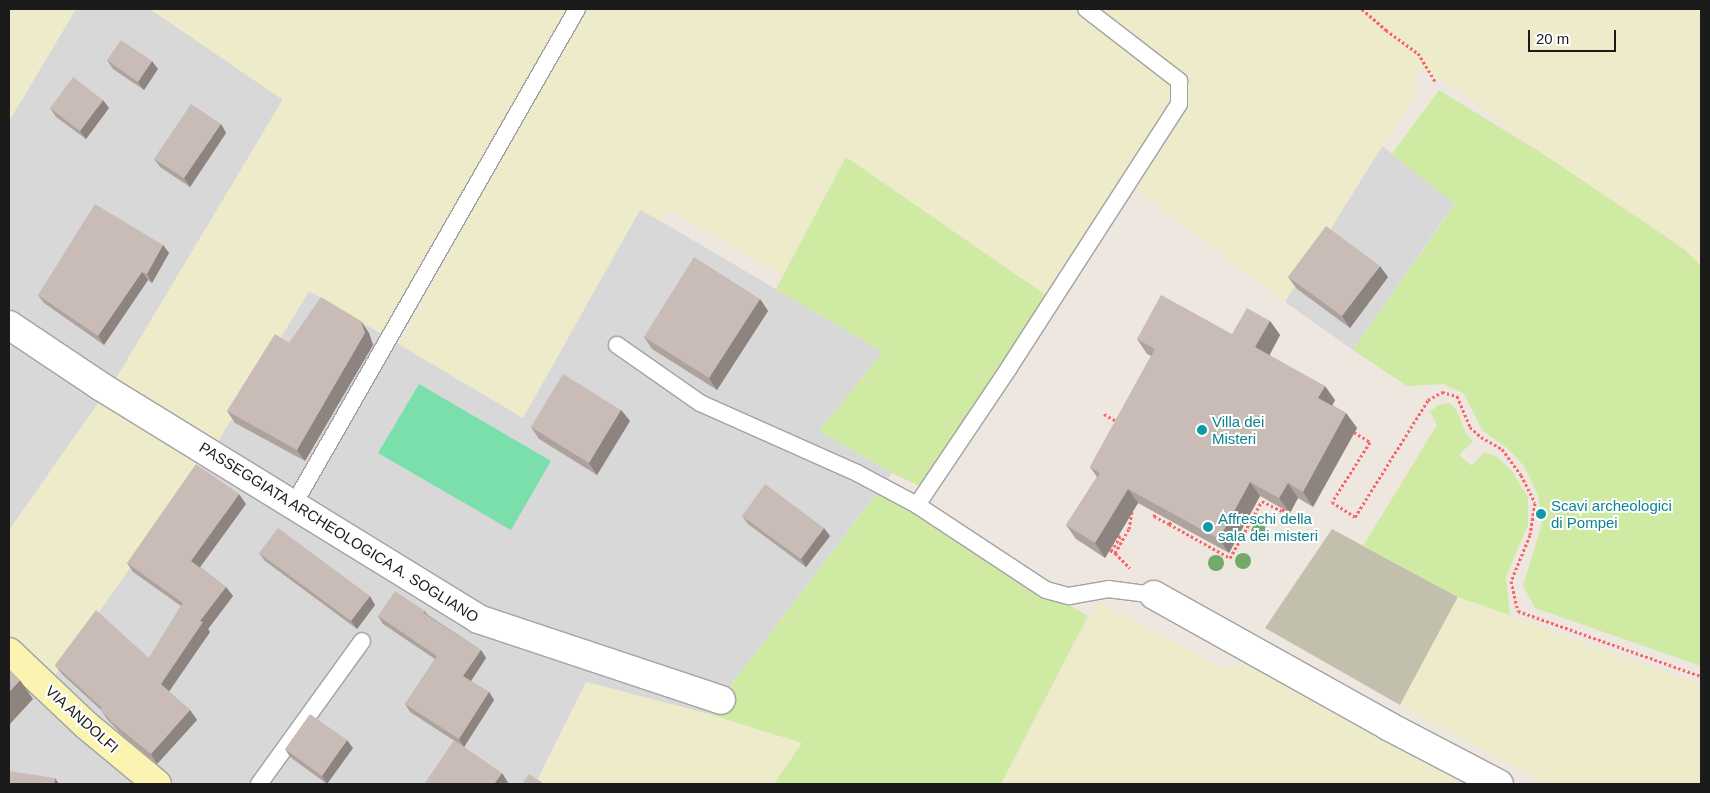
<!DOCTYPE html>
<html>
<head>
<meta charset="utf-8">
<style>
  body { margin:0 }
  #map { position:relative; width:1710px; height:793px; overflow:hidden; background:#ede7e0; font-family:Arial,sans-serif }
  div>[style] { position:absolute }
  .residential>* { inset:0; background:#d9d8d8 }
  .construction>* { inset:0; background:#c2bfac }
  .farmland>* { inset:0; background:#edebca }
  .grass>* { inset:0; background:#cfeaa3 }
  .pitch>* { inset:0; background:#7bdfab }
  .path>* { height:3px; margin-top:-1.5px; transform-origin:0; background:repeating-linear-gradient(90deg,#fd6166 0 2.5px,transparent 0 5px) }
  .roads { filter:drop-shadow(1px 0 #a2a2a2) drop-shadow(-1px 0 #a2a2a2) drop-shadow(0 1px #a2a2a2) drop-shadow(0 -1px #a2a2a2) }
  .lane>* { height:16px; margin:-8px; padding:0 8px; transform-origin:8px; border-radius:8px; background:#fff }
  .street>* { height:28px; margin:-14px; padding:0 14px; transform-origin:14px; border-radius:14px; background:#fff }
  .secondary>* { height:28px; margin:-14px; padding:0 14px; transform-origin:14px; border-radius:14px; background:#fbf4b1 }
  .trees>* { width:16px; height:16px; margin:-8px; border-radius:50%; background:#72ab69 }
  .wall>* { inset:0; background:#ada29d }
  .shaded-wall>* { inset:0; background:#8d847f }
  .building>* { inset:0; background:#c9bcb6 }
  .dots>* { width:14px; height:14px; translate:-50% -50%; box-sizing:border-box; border:2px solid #fff; border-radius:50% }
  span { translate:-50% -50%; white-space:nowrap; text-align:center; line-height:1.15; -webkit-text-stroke:4px #fff; paint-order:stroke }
  .culture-label { font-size:15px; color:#0d838f }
  .left { translate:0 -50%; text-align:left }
  .street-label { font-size:15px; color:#1b1b1b }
  .frame { position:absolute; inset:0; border:10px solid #1b1b1b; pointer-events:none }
  .scale { position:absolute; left:1528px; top:30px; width:88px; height:22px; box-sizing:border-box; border:2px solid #1b1b1b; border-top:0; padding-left:6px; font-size:15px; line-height:18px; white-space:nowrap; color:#1b1b1b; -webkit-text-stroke:4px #fff; paint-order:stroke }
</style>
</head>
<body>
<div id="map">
  <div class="residential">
    <div style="clip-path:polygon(76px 9px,150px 9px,283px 99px,117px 377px,9px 530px,9px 350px,13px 344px,94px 398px,98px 373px,9px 311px,9px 121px)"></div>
    <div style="clip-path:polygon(1382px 146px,1455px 203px,1353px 350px,1285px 302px)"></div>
    <div style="clip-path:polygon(640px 209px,883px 352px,819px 431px,892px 473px,709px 714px,586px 682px,538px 779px,545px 784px,9px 784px,9px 634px,55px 675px,217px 443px,309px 291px,523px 418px)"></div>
  </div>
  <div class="construction">
    <div style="clip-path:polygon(1332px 529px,1458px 597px,1400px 705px,1265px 628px)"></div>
  </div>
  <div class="farmland">
    <div style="clip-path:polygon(9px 9px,76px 9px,9px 121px)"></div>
    <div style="clip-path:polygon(150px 9px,570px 9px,381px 333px,309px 291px,217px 443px,117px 377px,283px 100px)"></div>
    <div style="clip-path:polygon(584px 9px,1701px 9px,1701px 266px,1684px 249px,1540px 152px,1451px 86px,1415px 65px,1418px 89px,1285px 302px,1131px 186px,1191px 98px,1176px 97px,1047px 296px,846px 157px,782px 275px,669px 210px,661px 221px,640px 210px,523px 418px,399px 344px)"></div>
    <div style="clip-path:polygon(99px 402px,201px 466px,55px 675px,9px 634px,9px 530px)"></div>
    <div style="clip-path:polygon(1458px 597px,1701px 685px,1701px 784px,1547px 784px,1400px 705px)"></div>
    <div style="clip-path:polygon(1097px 601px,1226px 670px,1241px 662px,1462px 784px,1001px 784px)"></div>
    <div style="clip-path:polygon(586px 682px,709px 714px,802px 743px,774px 784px,545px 784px,538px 779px)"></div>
  </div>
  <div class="grass">
    <div style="clip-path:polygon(1439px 90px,1540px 152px,1684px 249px,1701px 266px,1701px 666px,1535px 608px,1523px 586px,1542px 523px,1538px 495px,1524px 466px,1507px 448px,1483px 431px,1464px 394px,1444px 384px,1407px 386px,1353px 350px,1455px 204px,1392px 154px)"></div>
    <div style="clip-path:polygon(846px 157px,1047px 296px,930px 491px,892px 473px,819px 431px,883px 352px,776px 289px)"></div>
    <div style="clip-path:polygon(1450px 403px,1457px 411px,1466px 434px,1473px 441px,1459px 455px,1472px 466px,1484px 452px,1497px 457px,1512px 471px,1528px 498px,1528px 525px,1506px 577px,1510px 615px,1458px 597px,1363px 546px,1437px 425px,1430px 412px,1438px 405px)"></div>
    <div style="clip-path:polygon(878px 492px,1088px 616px,1001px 784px,774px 784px,802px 743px,709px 714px)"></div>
  </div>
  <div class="pitch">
    <div style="clip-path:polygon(419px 384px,551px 461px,511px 530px,378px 453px)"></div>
  </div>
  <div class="path">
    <div style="left:1362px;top:9px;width:32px;rotate:41deg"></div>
    <div style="left:1386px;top:30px;width:39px;rotate:36deg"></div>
    <div style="left:1418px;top:53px;width:33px;rotate:59deg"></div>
    <div style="left:1104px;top:414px;width:16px;rotate:30deg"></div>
    <div style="left:1354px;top:432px;width:19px;rotate:32deg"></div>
    <div style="left:1370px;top:442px;width:71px;rotate:122.3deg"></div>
    <div style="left:1332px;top:502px;width:27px;rotate:33deg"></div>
    <div style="left:1355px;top:517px;width:138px;rotate:-58deg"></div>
    <div style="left:1428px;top:400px;width:16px;rotate:-30deg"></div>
    <div style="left:1442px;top:392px;width:16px;rotate:15deg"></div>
    <div style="left:1457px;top:396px;width:34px;rotate:67deg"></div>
    <div style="left:1470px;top:427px;width:15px;rotate:42deg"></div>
    <div style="left:1481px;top:437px;width:24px;rotate:30deg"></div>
    <div style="left:1502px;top:449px;width:32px;rotate:54deg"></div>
    <div style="left:1521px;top:475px;width:31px;rotate:63deg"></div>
    <div style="left:1535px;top:503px;width:32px;rotate:99deg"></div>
    <div style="left:1530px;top:535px;width:50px;rotate:112.4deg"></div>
    <div style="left:1511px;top:581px;width:31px;rotate:77deg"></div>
    <div style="left:1518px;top:611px;width:194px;rotate:19.6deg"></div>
    <div style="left:1157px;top:510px;width:7px;rotate:117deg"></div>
    <div style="left:1154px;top:516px;width:17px;rotate:28deg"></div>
    <div style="left:1169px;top:524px;width:6px;rotate:-51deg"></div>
    <div style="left:1169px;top:524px;width:70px;rotate:29.1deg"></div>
    <div style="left:1230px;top:558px;width:65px;rotate:-60.7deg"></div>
    <div style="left:1262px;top:501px;width:22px;rotate:27deg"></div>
    <div style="left:1282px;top:511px;width:3px;rotate:-45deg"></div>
    <div style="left:1110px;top:550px;width:6px;rotate:31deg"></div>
    <div style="left:1115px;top:553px;width:28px;rotate:-60deg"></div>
    <div style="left:1129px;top:529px;width:18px;rotate:-81deg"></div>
    <div style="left:1111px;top:551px;width:17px;rotate:-57deg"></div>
    <div style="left:1120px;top:537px;width:5px;rotate:-143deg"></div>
    <div style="left:1115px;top:553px;width:21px;rotate:45deg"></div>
  </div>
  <div class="roads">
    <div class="lane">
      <div style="left:1086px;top:9px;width:118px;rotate:37.7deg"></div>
      <div style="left:1179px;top:81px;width:23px;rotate:90deg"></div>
      <div style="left:1179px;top:104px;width:314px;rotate:122.8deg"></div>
      <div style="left:1009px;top:368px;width:165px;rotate:123.9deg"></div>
      <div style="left:917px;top:505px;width:154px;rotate:33.4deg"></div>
      <div style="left:1046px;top:590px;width:24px;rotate:15deg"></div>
      <div style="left:1069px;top:596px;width:40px;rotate:-10deg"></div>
      <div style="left:1108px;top:589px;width:46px;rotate:7.4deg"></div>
      <div style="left:617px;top:345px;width:101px;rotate:34.9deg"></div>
      <div style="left:700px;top:403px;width:172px;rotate:24deg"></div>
      <div style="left:857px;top:473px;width:68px;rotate:28.1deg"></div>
      <div style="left:294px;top:504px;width:570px;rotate:-60.24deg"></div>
      <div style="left:259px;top:784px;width:176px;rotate:-54.2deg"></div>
    </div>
    <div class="street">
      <div style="left:9px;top:325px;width:110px;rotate:33.8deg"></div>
      <div style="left:100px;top:386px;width:444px;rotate:31.6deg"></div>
      <div style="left:478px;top:619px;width:256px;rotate:18.4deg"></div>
      <div style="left:1154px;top:595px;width:268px;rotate:29.2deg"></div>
      <div style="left:1388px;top:726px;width:125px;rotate:27.6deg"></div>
    </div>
    <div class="secondary">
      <div style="left:9px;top:652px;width:106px;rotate:43.5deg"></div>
      <div style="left:86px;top:725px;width:92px;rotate:39.7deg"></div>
    </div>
  </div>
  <div class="trees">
    <div style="left:1259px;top:532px"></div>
    <div style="left:1243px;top:561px"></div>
    <div style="left:1216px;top:563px"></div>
  </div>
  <div class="wall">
    <div style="clip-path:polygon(107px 60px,158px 69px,144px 90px,113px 69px)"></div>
    <div style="clip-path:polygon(50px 108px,109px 108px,86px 139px,56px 117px)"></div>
    <div style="clip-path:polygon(221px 124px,226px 133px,190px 187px,160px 167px,154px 159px)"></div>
    <div style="clip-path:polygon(163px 245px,169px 253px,152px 283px,148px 280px,104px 345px,44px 303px,38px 295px)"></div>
    <div style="clip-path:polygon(1288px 277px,1388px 277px,1350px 328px,1297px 289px)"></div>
    <div style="clip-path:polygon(760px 299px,768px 311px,717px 390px,652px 349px,644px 337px)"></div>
    <div style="clip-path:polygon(1270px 321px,1280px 335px,1269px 355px,1335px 400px,1332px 405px,1346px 413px,1357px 428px,1313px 507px,1298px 498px,1290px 513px,1260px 496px,1229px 553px,1138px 503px,1105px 558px,1076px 539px,1066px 525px,1097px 477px,1090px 467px,1151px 356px,1147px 354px,1137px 339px,1232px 334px)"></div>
    <div style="clip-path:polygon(369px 333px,373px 345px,305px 461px,235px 423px,227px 411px,289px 343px)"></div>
    <div style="clip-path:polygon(621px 410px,630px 421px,597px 475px,539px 439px,531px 427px)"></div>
    <div style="clip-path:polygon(246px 504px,200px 567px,226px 587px,233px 596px,208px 629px,210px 632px,169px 692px,190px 710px,197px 720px,157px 764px,121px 734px,107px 719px,101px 710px,62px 674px,55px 665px,149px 658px,181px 606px,133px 572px,127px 563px)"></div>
    <div style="clip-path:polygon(742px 516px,830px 536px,806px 567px,748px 524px)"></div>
    <div style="clip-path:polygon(259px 553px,375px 605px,357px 629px,265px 561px)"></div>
    <div style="clip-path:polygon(425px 611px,428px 615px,481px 650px,486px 658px,471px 681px,489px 692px,494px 700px,464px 747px,410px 712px,405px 704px,435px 659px,383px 624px,378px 616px)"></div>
    <div style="clip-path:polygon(353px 748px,327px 784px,290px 757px,285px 749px)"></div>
  </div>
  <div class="shaded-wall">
    <div style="clip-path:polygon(152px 61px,158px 69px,144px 90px,138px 82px)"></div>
    <div style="clip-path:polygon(103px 100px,109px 108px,86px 139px,80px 131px)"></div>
    <div style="clip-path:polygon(221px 124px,226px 133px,190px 187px,184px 178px)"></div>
    <div style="clip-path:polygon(163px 245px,169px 253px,152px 283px,147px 274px)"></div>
    <div style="clip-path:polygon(1380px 266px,1388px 277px,1350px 328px,1342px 316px)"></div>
    <div style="clip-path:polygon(142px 272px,148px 280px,104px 345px,98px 336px)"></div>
    <div style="clip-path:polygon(760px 299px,768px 311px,717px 390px,709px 378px)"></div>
    <div style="clip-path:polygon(361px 321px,369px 333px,373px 345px,305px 461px,297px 450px)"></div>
    <div style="clip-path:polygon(1270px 321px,1280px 335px,1266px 362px,1255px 347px)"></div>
    <div style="clip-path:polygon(1325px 386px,1335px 400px,1329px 412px,1318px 398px)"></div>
    <div style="clip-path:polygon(621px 410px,630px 421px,597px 475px,589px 463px)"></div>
    <div style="clip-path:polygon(1346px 413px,1357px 428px,1313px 507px,1303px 492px)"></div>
    <div style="clip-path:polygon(1250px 482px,1260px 496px,1229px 553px,1219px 539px)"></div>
    <div style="clip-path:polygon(1288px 483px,1298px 498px,1290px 513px,1279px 498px)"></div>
    <div style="clip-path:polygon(1128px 489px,1138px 503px,1105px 558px,1095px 543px)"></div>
    <div style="clip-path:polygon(239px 494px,246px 504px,198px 570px,191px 561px)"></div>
    <div style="clip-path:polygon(824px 528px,830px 536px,806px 567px,801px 559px)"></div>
    <div style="clip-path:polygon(226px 587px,233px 596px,208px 629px,210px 632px,167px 694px,161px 684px,200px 621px)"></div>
    <div style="clip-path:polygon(370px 596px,375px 605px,357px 629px,351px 621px)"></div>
    <div style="clip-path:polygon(481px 650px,486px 658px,469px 684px,463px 676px)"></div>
    <div style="clip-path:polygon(20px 680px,33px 699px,9px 725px,9px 692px)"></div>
    <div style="clip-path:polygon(489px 692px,494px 700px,464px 747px,459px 739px)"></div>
    <div style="clip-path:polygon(190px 710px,197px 720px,157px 764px,151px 754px)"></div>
    <div style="clip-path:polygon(347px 740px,353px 748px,327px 784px,322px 776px)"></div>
    <div style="clip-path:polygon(502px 773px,509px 784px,494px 784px)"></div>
    <div style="clip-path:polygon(55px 778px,59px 784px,54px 784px)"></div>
  </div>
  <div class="building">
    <div style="clip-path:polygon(121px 40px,152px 61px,138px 82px,107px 60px)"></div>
    <div style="clip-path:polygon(73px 77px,103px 100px,80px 131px,50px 108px)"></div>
    <div style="clip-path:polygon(191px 104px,221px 124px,184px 178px,154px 159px)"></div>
    <div style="clip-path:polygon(95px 204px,163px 245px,147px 274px,142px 272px,98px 336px,38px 295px)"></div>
    <div style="clip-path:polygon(1326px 226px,1380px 266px,1342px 316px,1288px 277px)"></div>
    <div style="clip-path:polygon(694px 257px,760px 299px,709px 378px,644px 337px)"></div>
    <div style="clip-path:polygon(1161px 295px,1232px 334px,1247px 308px,1270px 321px,1255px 347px,1325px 386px,1318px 398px,1346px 413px,1303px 492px,1288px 483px,1279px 498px,1250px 482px,1219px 539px,1128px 489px,1095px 543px,1066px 525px,1100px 473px,1090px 467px,1155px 349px,1137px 339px)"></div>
    <div style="clip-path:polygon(321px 297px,361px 321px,365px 333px,297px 450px,227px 411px,275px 334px,289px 343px)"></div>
    <div style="clip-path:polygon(563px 374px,621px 410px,589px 463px,531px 427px)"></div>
    <div style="clip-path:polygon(196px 464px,239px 494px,191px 561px,226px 587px,200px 621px,203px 622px,161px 684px,190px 710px,151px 754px,114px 724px,101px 710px,102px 708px,55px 665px,96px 610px,149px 658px,183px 603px,127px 563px)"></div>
    <div style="clip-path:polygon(765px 484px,824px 528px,801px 559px,742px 516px)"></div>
    <div style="clip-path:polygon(278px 528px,370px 596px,351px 621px,259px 553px)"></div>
    <div style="clip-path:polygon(395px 591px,425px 611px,423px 613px,481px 650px,463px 676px,489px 692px,459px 739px,405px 704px,437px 656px,378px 616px)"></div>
    <div style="clip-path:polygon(9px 669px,20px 680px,9px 692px)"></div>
    <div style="clip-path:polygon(310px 714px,347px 740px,322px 776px,285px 749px)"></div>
    <div style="clip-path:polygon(454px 740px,502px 773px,494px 784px,428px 784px,425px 783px)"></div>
    <div style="clip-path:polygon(9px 771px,55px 778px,54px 784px,9px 784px)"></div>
    <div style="clip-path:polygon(529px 774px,544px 784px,522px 784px)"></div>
  </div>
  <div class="dots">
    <div style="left:1202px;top:430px;background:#0f9aa8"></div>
    <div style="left:1541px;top:514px;background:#0f9aa8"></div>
    <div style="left:1208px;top:527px;background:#0f9aa8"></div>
  </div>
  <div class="culture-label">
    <span class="left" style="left:1212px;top:430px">Villa dei<br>Misteri</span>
    <span class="left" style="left:1551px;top:514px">Scavi archeologici<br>di Pompei</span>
    <span class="left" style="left:1218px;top:527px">Affreschi della<br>sala dei misteri</span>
  </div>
  <div class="street-label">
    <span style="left:339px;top:532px;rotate:32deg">PASSEGGIATA ARCHEOLOGICA A. SOGLIANO</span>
    <span style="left:82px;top:719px;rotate:42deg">VIA ANDOLFI</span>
  </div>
  <div class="frame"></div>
  <div class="scale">20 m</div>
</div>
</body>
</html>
